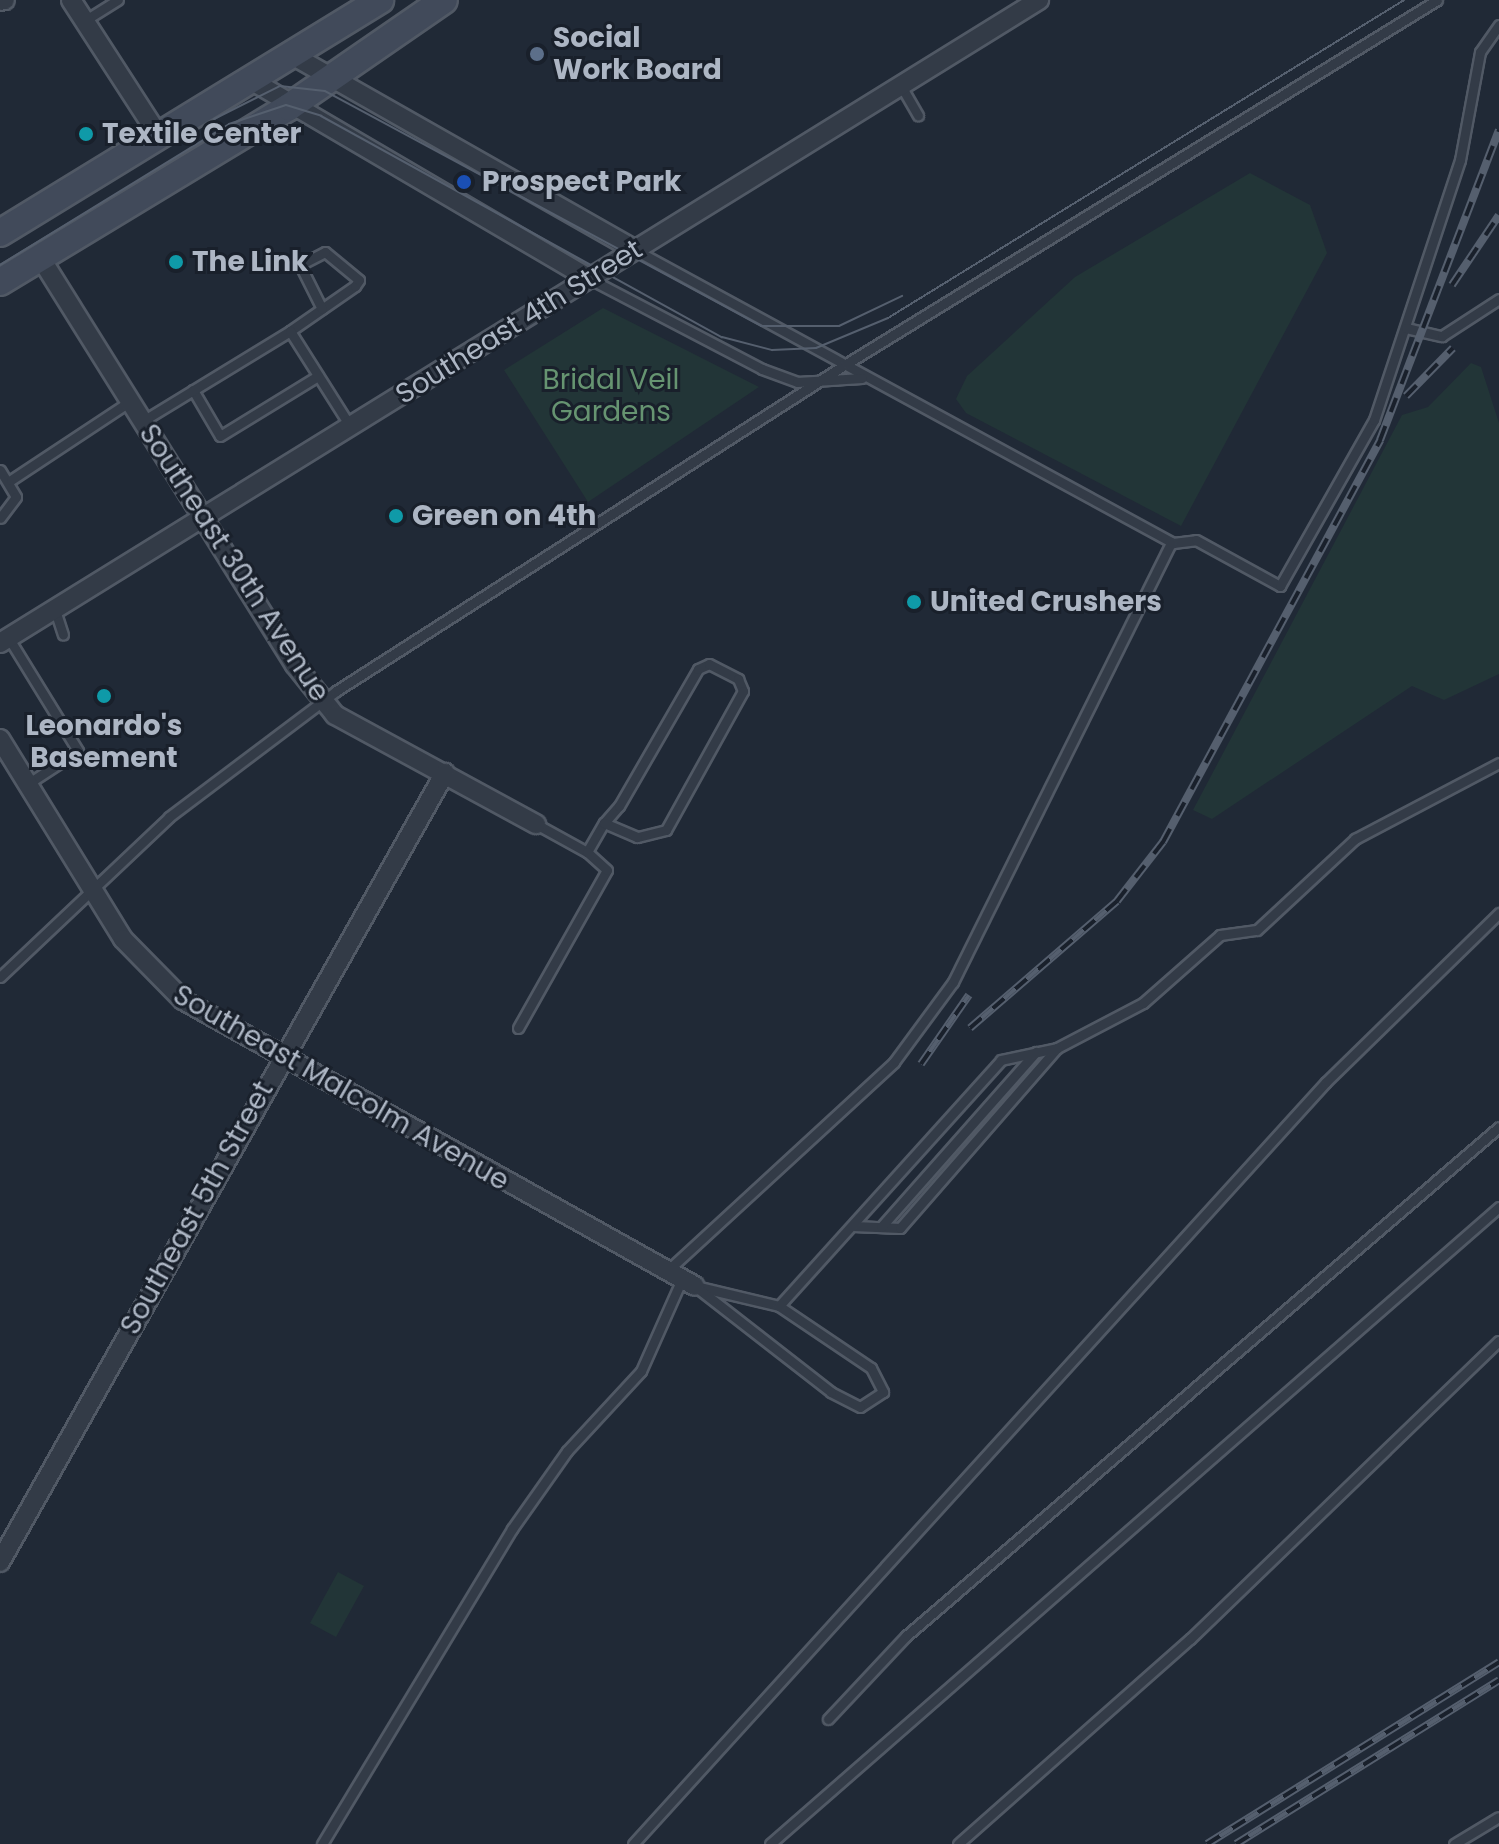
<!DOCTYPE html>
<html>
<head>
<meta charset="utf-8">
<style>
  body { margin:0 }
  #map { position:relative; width:1499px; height:1844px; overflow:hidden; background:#202936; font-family:Poppins,sans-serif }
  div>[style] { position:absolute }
  .green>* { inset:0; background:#223537 }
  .roads { filter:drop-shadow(2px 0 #515965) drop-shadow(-2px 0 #515965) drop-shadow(0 2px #515965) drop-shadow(0 -2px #515965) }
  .service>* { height:9px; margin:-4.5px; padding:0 4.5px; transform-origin:4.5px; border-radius:4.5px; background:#333b47 }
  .minor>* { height:18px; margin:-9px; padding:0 9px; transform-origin:9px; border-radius:9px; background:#333b47 }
  .secondary>* { height:26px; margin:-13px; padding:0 13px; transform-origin:13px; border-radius:13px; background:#414a5a }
  .tram>* { height:2px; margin:-1px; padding:0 1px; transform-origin:1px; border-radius:1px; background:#555f6e }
  .rail>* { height:8px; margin-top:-4px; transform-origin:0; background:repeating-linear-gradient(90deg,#19202b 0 15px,#555f6e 0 30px); box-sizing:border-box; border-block:2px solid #555f6e }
  .dots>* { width:22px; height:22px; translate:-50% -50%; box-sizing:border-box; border:4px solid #19202b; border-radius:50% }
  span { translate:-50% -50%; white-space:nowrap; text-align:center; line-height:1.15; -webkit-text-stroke:6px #19202b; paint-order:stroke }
  .poi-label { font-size:28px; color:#adb6c4; font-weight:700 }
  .left { translate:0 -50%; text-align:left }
  .street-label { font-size:28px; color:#adb6c4 }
  .park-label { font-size:28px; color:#669471 }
</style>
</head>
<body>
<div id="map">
  <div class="green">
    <div style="clip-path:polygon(1250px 173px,1310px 205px,1327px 253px,1181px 526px,966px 413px,956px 399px,967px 376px,1075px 277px)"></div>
    <div style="clip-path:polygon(603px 308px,759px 387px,588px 502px,504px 370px)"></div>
    <div style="clip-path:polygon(1471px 363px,1481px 367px,1499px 423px,1499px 674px,1444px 700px,1412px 686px,1212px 819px,1193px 810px,1402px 415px,1428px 407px)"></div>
    <div style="clip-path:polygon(338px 1572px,364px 1586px,336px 1637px,310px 1623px)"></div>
  </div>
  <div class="roads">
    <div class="service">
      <div style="left:84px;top:21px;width:40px;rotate:-32deg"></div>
      <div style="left:901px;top:86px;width:34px;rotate:60deg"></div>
      <div style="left:635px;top:250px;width:613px;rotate:28.57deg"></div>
      <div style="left:1173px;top:543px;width:23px;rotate:-7deg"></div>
      <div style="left:1196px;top:540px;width:96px;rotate:28.7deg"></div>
      <div style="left:1280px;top:586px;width:191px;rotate:-60.5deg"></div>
      <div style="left:1374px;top:420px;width:274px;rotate:-71.7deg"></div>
      <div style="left:1460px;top:160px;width:110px;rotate:-79.5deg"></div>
      <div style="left:1480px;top:52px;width:33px;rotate:-55deg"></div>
      <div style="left:590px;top:279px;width:194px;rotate:27.6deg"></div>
      <div style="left:762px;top:369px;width:37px;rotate:20deg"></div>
      <div style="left:797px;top:382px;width:65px;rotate:-3.5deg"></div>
      <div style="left:1406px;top:328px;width:37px;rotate:13deg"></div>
      <div style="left:1442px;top:336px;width:68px;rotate:-33deg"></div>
      <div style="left:290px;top:331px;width:79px;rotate:-34.7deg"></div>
      <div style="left:355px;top:286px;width:7px;rotate:-56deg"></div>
      <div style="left:359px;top:280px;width:44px;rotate:-140.5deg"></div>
      <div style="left:325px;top:252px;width:28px;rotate:153deg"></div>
      <div style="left:300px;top:265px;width:49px;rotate:63.4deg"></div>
      <div style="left:193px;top:390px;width:53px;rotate:59.6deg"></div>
      <div style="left:220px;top:436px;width:115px;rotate:-31.5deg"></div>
      <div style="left:141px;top:422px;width:175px;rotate:-31.4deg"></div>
      <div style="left:290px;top:331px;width:112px;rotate:57.7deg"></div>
      <div style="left:0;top:470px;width:31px;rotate:59deg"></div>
      <div style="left:16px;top:497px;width:26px;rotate:127deg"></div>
      <div style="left:11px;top:480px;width:141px;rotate:-33.5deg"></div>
      <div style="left:54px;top:607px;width:29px;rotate:72deg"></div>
      <div style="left:8px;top:637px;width:134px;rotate:58.4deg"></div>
      <div style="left:78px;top:751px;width:59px;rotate:146.9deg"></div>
      <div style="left:536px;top:824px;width:58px;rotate:28.8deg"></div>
      <div style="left:587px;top:852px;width:34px;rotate:-60deg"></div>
      <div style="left:604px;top:823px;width:23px;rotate:-49deg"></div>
      <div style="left:619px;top:806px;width:158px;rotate:-60deg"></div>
      <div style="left:698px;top:669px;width:12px;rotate:-24deg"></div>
      <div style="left:709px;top:664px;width:33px;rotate:27deg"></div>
      <div style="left:738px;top:679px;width:13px;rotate:67deg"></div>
      <div style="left:743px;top:691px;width:159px;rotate:119deg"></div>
      <div style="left:666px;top:830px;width:30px;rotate:166deg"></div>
      <div style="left:637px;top:837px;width:36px;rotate:-157deg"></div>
      <div style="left:0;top:977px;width:233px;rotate:-43.4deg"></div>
      <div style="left:169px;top:817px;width:209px;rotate:-37deg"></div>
      <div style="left:336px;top:691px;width:606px;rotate:-32.67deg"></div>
      <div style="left:846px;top:364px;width:694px;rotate:-31.63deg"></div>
      <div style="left:518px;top:1028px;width:181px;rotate:-60.6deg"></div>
      <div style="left:607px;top:870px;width:27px;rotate:-138deg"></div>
      <div style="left:853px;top:1226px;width:47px;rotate:2.4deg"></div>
      <div style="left:900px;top:1228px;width:239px;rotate:-48.9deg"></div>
      <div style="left:1057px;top:1048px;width:97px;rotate:-27.6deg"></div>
      <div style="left:1143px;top:1003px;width:103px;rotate:-41.4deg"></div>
      <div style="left:1220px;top:935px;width:37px;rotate:-8deg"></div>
      <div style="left:1257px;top:930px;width:134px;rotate:-42.9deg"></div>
      <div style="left:1355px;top:839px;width:163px;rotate:-27.8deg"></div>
      <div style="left:881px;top:1227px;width:234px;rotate:-48.5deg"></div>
      <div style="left:666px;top:1272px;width:310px;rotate:-42.6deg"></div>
      <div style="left:894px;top:1062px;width:99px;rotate:-53.6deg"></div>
      <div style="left:953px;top:982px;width:491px;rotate:-63.6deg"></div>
      <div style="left:695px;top:1286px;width:86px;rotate:13.4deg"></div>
      <div style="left:779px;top:1306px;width:111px;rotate:34deg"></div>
      <div style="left:871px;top:1368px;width:27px;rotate:63deg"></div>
      <div style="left:883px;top:1392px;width:27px;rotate:147deg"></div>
      <div style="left:860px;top:1407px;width:33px;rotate:-153deg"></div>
      <div style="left:831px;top:1392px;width:172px;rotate:-142.1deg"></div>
      <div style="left:779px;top:1306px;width:331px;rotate:-47.9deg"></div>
      <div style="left:1001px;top:1060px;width:57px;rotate:-12.1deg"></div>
      <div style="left:828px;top:1719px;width:114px;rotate:-46.8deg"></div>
      <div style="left:906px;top:1636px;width:781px;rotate:-40.64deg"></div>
      <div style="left:322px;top:1844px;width:368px;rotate:-58.9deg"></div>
      <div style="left:512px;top:1529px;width:95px;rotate:-54.8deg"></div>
      <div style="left:567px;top:1451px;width:109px;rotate:-47.2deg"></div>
      <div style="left:641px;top:1371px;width:98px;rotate:-66deg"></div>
      <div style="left:633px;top:1844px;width:1030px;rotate:-47.72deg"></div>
      <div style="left:1326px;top:1082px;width:242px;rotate:-44.3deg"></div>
      <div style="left:770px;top:1844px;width:968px;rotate:-41.15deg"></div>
      <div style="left:958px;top:1844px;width:310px;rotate:-41.5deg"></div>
      <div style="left:1190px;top:1639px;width:429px;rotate:-44deg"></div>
      <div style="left:1454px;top:1844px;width:52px;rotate:-31deg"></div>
    </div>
    <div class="minor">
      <div style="left:71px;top:0;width:162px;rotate:57.1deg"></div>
      <div style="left:0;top:1px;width:5px;rotate:-11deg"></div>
      <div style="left:292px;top:55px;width:395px;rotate:29.6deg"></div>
      <div style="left:249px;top:79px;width:395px;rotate:30.4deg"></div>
      <div style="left:40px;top:257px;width:481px;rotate:58deg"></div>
      <div style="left:295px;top:665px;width:64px;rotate:51.3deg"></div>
      <div style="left:335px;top:715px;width:229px;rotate:28.5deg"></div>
      <div style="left:0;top:643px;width:1222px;rotate:-31.75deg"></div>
      <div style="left:0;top:739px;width:235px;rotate:58.4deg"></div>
      <div style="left:123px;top:939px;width:86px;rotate:45.5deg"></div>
      <div style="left:183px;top:1000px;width:586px;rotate:29.19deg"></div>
      <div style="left:0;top:1562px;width:906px;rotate:-60.58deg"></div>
    </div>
    <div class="secondary">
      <div style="left:0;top:233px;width:446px;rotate:-31.5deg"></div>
      <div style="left:0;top:282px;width:338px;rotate:-31.2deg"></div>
      <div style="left:289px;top:107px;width:188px;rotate:-34.6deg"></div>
    </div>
  </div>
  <div class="tram">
    <div style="left:214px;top:119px;width:74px;rotate:-26.6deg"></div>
    <div style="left:280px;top:86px;width:45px;rotate:6.3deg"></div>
    <div style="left:325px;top:91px;width:495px;rotate:28.3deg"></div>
    <div style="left:761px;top:326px;width:78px"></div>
    <div style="left:839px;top:326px;width:70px;rotate:-25.5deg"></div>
    <div style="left:0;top:265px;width:269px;rotate:-31.6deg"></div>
    <div style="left:229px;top:124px;width:60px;rotate:-18.4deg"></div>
    <div style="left:286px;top:105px;width:37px;rotate:17deg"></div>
    <div style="left:321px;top:116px;width:458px;rotate:28.9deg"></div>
    <div style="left:722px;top:337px;width:52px;rotate:14.6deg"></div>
    <div style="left:772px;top:350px;width:44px;rotate:-2.6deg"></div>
    <div style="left:816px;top:348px;width:78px;rotate:-22.6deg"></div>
    <div style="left:888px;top:318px;width:606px;rotate:-31.64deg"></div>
  </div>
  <div class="rail">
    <div style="left:1452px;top:285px;width:84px;rotate:-56.1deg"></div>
    <div style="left:1406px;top:396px;width:67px;rotate:-45.6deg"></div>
    <div style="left:970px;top:1028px;width:194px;rotate:-40.8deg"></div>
    <div style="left:1117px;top:901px;width:75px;rotate:-52.1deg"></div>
    <div style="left:1163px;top:842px;width:457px;rotate:-61.6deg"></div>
    <div style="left:1380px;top:440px;width:332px;rotate:-69deg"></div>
    <div style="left:921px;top:1064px;width:84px;rotate:-55.2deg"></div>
    <div style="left:1207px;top:1844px;width:344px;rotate:-31.9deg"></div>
    <div style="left:1236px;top:1844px;width:310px;rotate:-31.9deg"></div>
  </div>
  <div class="dots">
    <div style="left:537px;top:54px;background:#5c6f8a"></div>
    <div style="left:86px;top:134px;background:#0f9aa8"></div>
    <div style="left:464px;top:182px;background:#1a4fb4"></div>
    <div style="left:176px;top:262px;background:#0f9aa8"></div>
    <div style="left:396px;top:516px;background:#0f9aa8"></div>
    <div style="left:914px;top:602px;background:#0f9aa8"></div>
    <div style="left:104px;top:696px;background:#0f9aa8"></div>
  </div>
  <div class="poi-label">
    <span class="left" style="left:553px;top:54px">Social<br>Work Board</span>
    <span class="left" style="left:102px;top:134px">Textile Center</span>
    <span class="left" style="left:482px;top:182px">Prospect Park</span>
    <span class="left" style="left:192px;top:262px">The Link</span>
    <span class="left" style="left:412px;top:516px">Green on 4th</span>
    <span class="left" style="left:930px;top:602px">United Crushers</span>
    <span style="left:104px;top:742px">Leonardo's<br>Basement</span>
  </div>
  <div class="street-label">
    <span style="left:519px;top:322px;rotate:-32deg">Southeast 4th Street</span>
    <span style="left:234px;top:563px;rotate:57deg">Southeast 30th Avenue</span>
    <span style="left:341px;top:1088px;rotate:30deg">Southeast Malcolm Avenue</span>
    <span style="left:197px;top:1208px;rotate:-61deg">Southeast 5th Street</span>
  </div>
  <div class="park-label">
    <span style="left:611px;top:396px">Bridal Veil<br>Gardens</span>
  </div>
</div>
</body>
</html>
